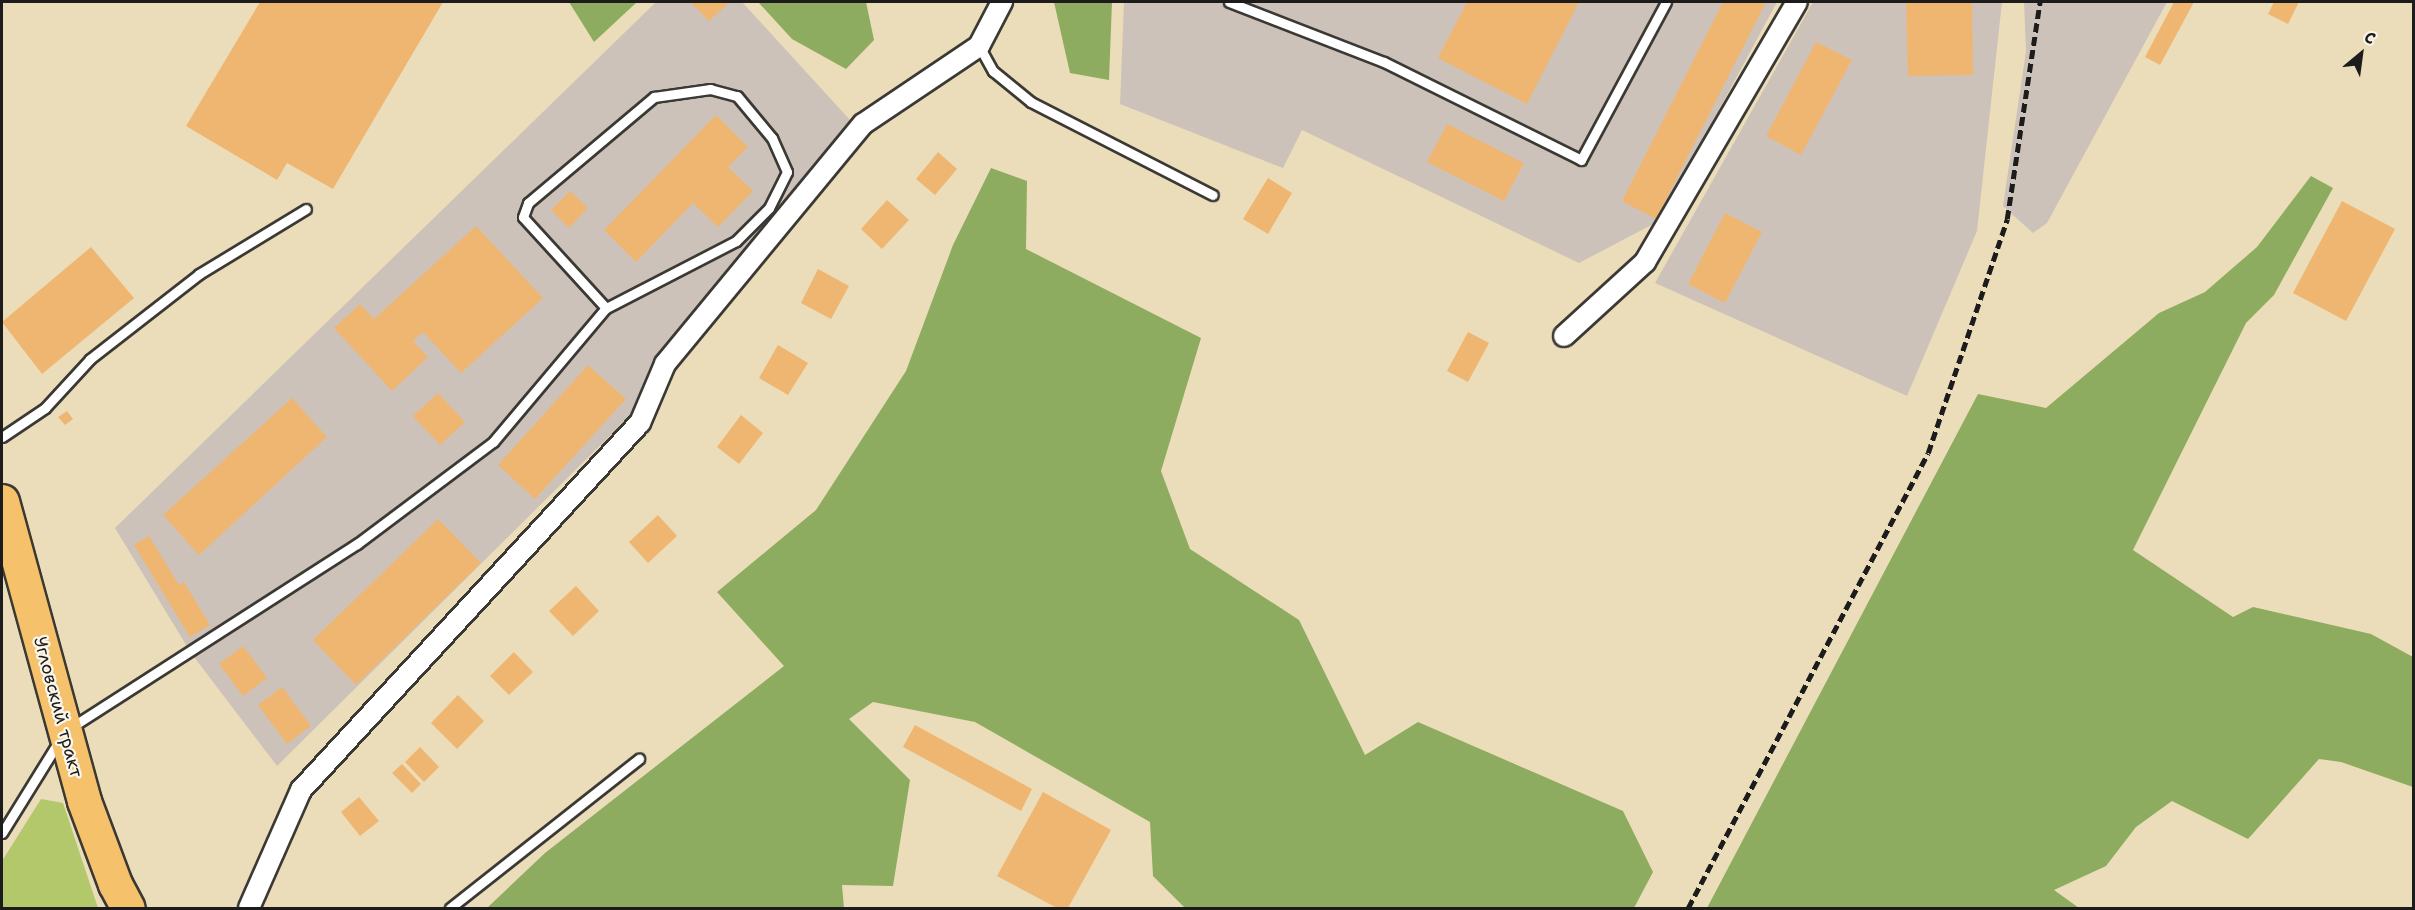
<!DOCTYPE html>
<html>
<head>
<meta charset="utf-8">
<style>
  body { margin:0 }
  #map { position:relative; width:2415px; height:910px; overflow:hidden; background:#ebddba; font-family:"Shantell Sans",sans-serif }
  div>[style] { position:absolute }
  .industrial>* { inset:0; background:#cdc2b9 }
  .green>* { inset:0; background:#b3c76b }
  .forest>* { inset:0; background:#8eac5f }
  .building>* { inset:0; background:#efb671 }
  .roads { filter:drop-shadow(2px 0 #3b3934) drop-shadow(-2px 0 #3b3934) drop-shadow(0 2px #3b3934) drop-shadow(0 -2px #3b3934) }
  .lane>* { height:9px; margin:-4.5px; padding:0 4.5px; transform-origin:4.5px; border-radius:4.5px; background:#fff }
  .street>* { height:20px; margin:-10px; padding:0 10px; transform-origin:10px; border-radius:10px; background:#fff }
  .highway>* { height:33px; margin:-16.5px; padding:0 16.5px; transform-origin:16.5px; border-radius:16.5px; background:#f5c16b }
  .rail>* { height:4.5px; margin-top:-2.25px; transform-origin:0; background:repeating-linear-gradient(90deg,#1c1c1c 0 9px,transparent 0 13.5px) }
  span { translate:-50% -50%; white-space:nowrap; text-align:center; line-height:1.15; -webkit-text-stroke:4.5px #fbf7ec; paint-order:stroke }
  .street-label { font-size:18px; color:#1c1c1c }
  .frame { position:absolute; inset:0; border:3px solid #1c1c1c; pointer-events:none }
  .north { position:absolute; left:2331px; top:24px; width:60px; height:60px; -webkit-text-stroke:4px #fbf7ec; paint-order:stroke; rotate:29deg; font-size:16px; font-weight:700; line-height:24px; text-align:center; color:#1c1c1c }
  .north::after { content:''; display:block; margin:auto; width:21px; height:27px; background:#1c1c1c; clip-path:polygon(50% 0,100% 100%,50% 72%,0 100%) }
</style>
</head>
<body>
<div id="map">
  <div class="industrial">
    <div style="clip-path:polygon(656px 2px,742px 2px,850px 120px,659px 352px,641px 405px,277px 766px,191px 653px,115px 528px)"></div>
    <div style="clip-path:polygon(1124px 2px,1777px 2px,1659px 221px,1579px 263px,1302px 130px,1283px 168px,1120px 104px)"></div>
    <div style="clip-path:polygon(1813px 2px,2002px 2px,1977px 231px,1907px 396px,1655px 283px)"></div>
    <div style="clip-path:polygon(2024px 2px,2167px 2px,2047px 223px,2033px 233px,2003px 206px,2026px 51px)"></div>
  </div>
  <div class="green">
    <div style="clip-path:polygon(41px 799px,63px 803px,98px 908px,2px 908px,2px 861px)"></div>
  </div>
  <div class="forest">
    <div style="clip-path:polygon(569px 2px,637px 2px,594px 42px)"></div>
    <div style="clip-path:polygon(758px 2px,866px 2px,874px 40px,846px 69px,792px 39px)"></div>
    <div style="clip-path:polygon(1054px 2px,1112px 2px,1109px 80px,1070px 73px)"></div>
    <div style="clip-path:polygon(991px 168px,1027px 181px,1026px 249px,1201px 338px,1161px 471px,1190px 549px,1299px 620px,1365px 755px,1418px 722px,1623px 811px,1653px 872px,1634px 908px,1185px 908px,1153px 876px,1150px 822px,975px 722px,873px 702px,849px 719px,910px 780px,893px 886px,842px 885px,844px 908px,487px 908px,545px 853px,784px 666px,717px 592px,816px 510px,906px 371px,953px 245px)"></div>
    <div style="clip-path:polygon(2311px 176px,2333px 188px,2274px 295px,2246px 323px,2133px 550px,2233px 617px,2253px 607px,2371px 634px,2413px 657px,2413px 787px,2341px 762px,2319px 759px,2248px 839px,2172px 801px,2136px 827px,2106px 866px,2054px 890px,2079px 908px,1707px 908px,1978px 394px,2046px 408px,2159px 313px,2205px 292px,2257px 247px)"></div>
  </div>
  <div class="building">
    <div style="clip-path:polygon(260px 2px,443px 2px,333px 189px,287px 163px,277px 180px,186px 126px)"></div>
    <div style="clip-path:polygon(690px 2px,730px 2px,709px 21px)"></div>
    <div style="clip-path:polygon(1467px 2px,1579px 2px,1527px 104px,1438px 58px)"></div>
    <div style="clip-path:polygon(1723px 2px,1766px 2px,1656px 219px,1622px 201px)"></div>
    <div style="clip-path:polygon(1906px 2px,1972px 2px,1973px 75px,1908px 76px)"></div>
    <div style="clip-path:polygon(2174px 2px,2194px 2px,2160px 65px,2145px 57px)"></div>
    <div style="clip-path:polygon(2274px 2px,2299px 2px,2288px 24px,2268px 14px)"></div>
    <div style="clip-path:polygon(1816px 42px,1852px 60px,1801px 155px,1766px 136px)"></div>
    <div style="clip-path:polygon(716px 115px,748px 147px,728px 167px,753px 191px,718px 227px,693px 203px,636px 262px,604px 230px)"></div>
    <div style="clip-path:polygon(1447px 124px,1524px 163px,1504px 201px,1427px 162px)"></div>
    <div style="clip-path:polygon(938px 152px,957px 169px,935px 195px,916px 179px)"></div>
    <div style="clip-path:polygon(1268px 178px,1292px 193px,1268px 234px,1243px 219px)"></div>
    <div style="clip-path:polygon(570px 191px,588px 208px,569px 228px,551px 210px)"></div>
    <div style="clip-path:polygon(887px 200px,909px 220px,882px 249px,861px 229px)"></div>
    <div style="clip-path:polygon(2342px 201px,2395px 229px,2346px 321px,2293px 293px)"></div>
    <div style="clip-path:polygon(1725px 213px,1762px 232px,1725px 303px,1688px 284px)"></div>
    <div style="clip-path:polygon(476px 226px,543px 298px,461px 373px,423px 332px,413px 341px,428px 357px,392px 391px,334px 328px,360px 304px,374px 319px)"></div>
    <div style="clip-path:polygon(91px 247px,134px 298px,42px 374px,2px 322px)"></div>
    <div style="clip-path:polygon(818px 269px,849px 286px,831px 319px,801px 303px)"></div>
    <div style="clip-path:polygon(1468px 332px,1489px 343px,1468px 382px,1447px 371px)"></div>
    <div style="clip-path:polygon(778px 345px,808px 363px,788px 395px,759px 378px)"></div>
    <div style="clip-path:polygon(588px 365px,626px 399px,535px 499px,498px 465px)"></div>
    <div style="clip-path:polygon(438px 393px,465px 422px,440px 445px,413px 416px)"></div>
    <div style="clip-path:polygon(292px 398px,327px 437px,199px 555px,163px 515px)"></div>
    <div style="clip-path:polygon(67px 411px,73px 419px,65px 425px,58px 417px)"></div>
    <div style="clip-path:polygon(741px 415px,763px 433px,739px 464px,717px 447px)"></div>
    <div style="clip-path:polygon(658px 515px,677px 536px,648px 563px,629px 542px)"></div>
    <div style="clip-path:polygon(438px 519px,481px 563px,356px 685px,313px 640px)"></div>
    <div style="clip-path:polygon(149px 536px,179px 585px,184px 582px,210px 625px,190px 637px,134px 545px)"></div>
    <div style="clip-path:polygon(576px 586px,599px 611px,573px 636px,549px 611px)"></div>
    <div style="clip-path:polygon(243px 646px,267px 678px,243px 696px,219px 664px)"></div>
    <div style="clip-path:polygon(514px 652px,533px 672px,509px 695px,490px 676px)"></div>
    <div style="clip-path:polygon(282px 687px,311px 726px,287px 744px,258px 705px)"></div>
    <div style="clip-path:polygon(458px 695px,484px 721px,457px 749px,431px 723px)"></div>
    <div style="clip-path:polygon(915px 725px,1032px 789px,1021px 811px,903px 747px)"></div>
    <div style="clip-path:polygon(420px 747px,439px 767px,424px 782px,405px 762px)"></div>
    <div style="clip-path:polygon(402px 764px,421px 784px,412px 793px,392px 773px)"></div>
    <div style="clip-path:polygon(1043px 792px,1111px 830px,1068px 908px,1057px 908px,997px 876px)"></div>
    <div style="clip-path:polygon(359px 797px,379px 821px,360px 836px,341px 812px)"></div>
  </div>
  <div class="roads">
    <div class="lane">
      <div style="left:1229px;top:2px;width:166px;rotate:21.2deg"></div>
      <div style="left:1384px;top:62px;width:220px;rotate:26.4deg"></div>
      <div style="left:1581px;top:160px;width:179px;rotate:-61.7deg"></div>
      <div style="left:979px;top:46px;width:29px;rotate:61deg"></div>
      <div style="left:993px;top:71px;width:49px;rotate:39.2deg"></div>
      <div style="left:1031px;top:102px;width:204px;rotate:27.1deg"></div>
      <div style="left:2px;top:437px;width:52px;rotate:-34deg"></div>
      <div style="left:45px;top:408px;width:67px;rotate:-47.4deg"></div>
      <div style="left:90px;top:359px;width:138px;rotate:-37.9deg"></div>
      <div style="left:199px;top:274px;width:125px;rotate:-31.3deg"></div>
      <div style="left:70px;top:728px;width:341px;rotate:-32.7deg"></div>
      <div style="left:357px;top:544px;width:170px;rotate:-36.9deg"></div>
      <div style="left:493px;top:442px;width:175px;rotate:-49.9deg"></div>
      <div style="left:606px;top:308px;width:123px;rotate:-132.4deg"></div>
      <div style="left:523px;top:217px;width:15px;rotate:-70deg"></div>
      <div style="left:528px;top:203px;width:165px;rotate:-40.1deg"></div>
      <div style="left:654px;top:97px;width:57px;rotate:-8.1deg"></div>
      <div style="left:710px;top:89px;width:28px;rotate:15deg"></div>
      <div style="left:737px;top:96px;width:55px;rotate:50.2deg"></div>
      <div style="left:772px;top:138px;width:37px;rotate:66deg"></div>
      <div style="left:787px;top:172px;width:40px;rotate:116.6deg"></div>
      <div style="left:769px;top:208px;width:47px;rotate:135deg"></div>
      <div style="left:736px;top:241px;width:146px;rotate:152.7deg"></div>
      <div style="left:2px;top:833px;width:108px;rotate:-58.2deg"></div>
      <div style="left:450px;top:908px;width:241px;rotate:-38.3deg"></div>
    </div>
    <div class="street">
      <div style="left:1564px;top:336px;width:110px;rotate:-42.4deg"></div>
      <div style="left:1645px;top:262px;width:301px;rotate:-59.7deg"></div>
      <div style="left:249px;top:908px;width:129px;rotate:-66.2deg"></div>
      <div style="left:301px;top:790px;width:500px;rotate:-47.3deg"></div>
      <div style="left:640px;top:423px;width:64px;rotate:-67deg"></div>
      <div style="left:665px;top:364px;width:311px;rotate:-50.5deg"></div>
      <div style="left:863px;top:124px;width:140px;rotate:-33.9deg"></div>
      <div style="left:979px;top:46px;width:50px;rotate:-62.4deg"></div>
    </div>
    <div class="highway">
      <div style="left:2px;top:501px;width:311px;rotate:74.7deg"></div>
      <div style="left:84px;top:801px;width:89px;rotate:69.5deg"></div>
      <div style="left:115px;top:884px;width:27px;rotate:62deg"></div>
    </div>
  </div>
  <div class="rail">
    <div style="left:1688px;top:908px;width:514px;rotate:-62.19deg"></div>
    <div style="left:1928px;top:453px;width:247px;rotate:-71.3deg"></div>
    <div style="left:2007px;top:219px;width:219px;rotate:-81.4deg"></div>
  </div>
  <div class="street-label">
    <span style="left:58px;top:707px;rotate:75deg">Угловский тракт</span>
  </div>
  <div class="frame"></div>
  <div class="north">С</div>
</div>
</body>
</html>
